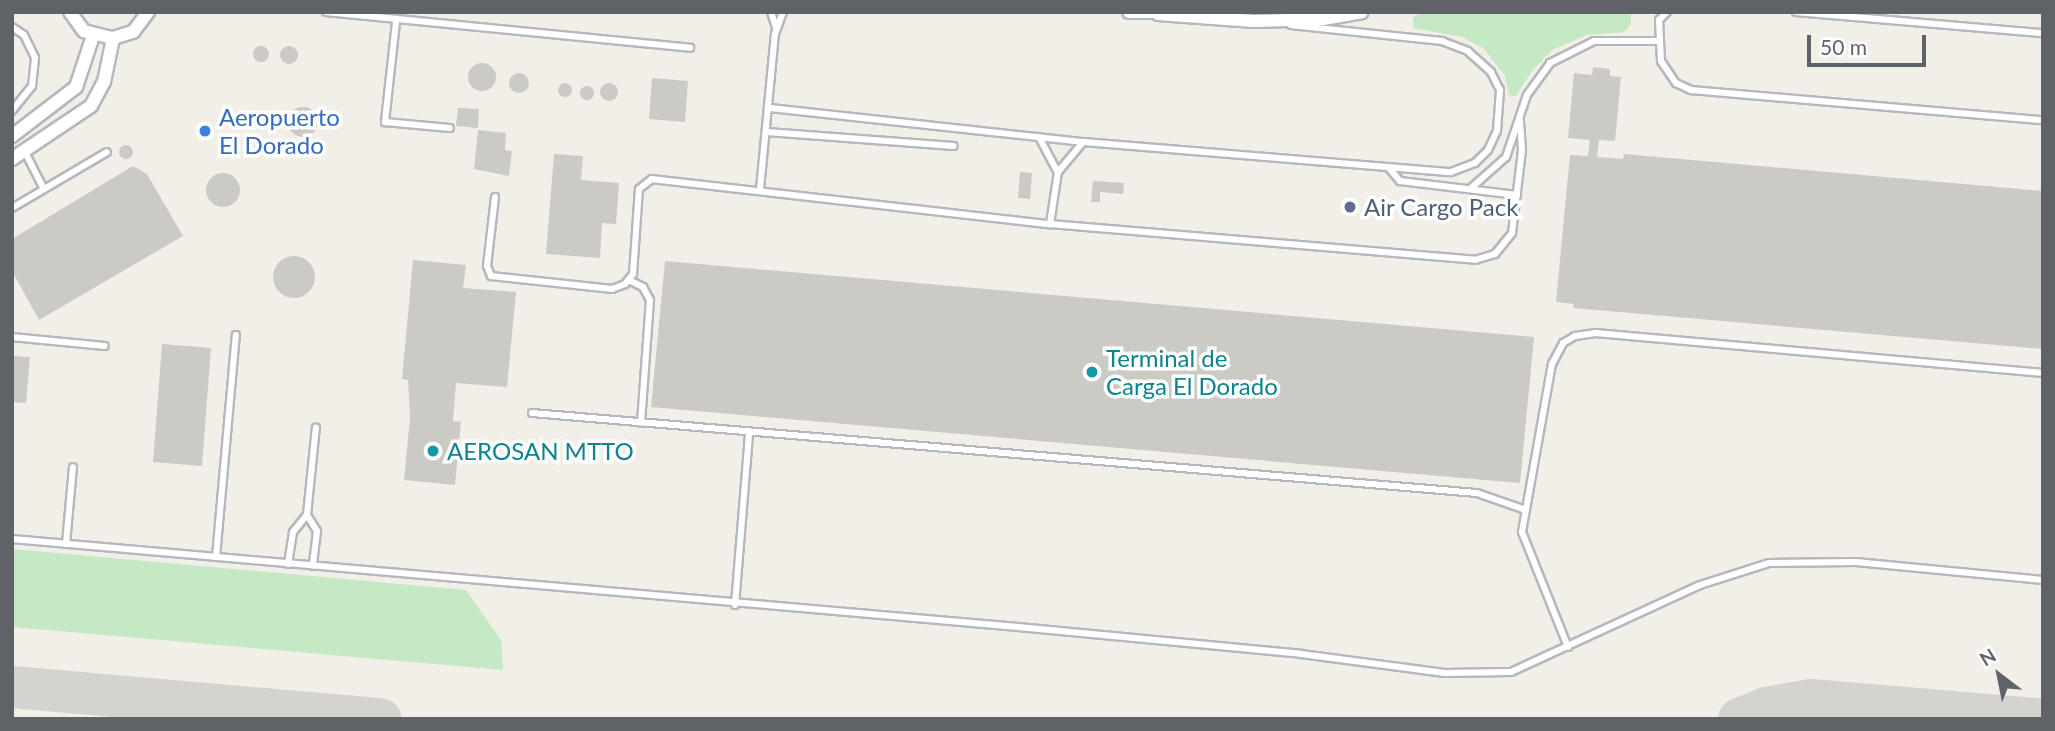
<!DOCTYPE html>
<html>
<head>
<meta charset="utf-8">
<style>
  body { margin:0 }
  #map { position:relative; width:2055px; height:731px; overflow:hidden; background:#f1efe8; font-family:Lato,sans-serif }
  div>[style] { position:absolute }
  .green>* { inset:0; background:#c5e8c5 }
  .taxiway>* { height:42px; margin:-21px; padding:0 21px; transform-origin:21px; border-radius:21px; background:#d4d3d0 }
  .building>* { inset:0; background:#cccac5 }
  .round { border-radius:50% }
  .roads { filter:drop-shadow(2px 0 #b5b8bc) drop-shadow(-2px 0 #b5b8bc) drop-shadow(0 2px #b5b8bc) drop-shadow(0 -2px #b5b8bc) }
  .service>* { height:6px; margin:-3px; padding:0 3px; transform-origin:3px; border-radius:3px; background:#fff }
  .minor>* { height:12px; margin:-6px; padding:0 6px; transform-origin:6px; border-radius:6px; background:#fff }
  .dots>* { width:19px; height:19px; translate:-50% -50%; box-sizing:border-box; border:4px solid #fff; border-radius:50% }
  span { translate:-50% -50%; white-space:nowrap; text-align:center; line-height:1.15; -webkit-text-stroke:7px #fff; paint-order:stroke }
  .shop-label { font-size:24px; color:#366cbe }
  .left { translate:0 -50%; text-align:left }
  .service-label { font-size:24px; color:#4e5e75 }
  .culture-label { font-size:24px; color:#0d838f }
  .frame { position:absolute; inset:0; border:14px solid #5f6368; pointer-events:none }
  .north { position:absolute; left:1964px; top:640px; width:70px; height:70px; -webkit-text-stroke:5px #fff; paint-order:stroke; rotate:328deg; font-size:19px; font-weight:700; line-height:28px; text-align:center; color:#5f6368 }
  .north::after { content:''; display:block; margin:auto; width:24px; height:32px; background:#5f6368; clip-path:polygon(50% 0,100% 100%,50% 72%,0 100%) }
  .scale { position:absolute; left:1807px; top:35px; width:119px; height:32px; box-sizing:border-box; border:4px solid #5f6368; border-top:0; padding-left:9px; font-size:21px; line-height:24px; white-space:nowrap; color:#5f6368; -webkit-text-stroke:5px #fff; paint-order:stroke }
</style>
</head>
<body>
<div id="map">
  <div class="green">
    <div style="clip-path:polygon(1425px 12px,1631px 12px,1631px 24px,1624px 32px,1587px 35px,1552px 50px,1532px 71px,1516px 96px,1509px 95px,1505px 76px,1483px 48px,1462px 37px,1413px 28px,1413px 17px)"></div>
    <div style="clip-path:polygon(12px 549px,466px 590px,501px 640px,503px 670px,12px 627px)"></div>
  </div>
  <div class="taxiway">
    <div style="left:12px;top:687px;width:370px;rotate:5deg"></div>
    <div style="left:1739px;top:719px;width:29px;rotate:-22deg"></div>
    <div style="left:1766px;top:708px;width:46px;rotate:-10.1deg"></div>
    <div style="left:1811px;top:700px;width:228px;rotate:4.8deg"></div>
  </div>
  <div class="building">
    <div class="round" style="left:253px;top:46px;width:16px;height:16px"></div>
    <div class="round" style="left:280px;top:46px;width:18px;height:18px"></div>
    <div class="round" style="left:468px;top:63px;width:28px;height:28px"></div>
    <div style="clip-path:polygon(1593px 67px,1610px 69px,1610px 76px,1621px 77px,1615px 141px,1599px 140px,1597px 157px,1623px 159px,1624px 154px,2043px 191px,2043px 349px,1573px 308px,1574px 304px,1556px 302px,1570px 155px,1588px 156px,1590px 140px,1568px 138px,1574px 73px,1592px 75px)"></div>
    <div class="round" style="left:509px;top:73px;width:20px;height:20px"></div>
    <div style="clip-path:polygon(652px 78px,688px 81px,685px 122px,649px 119px)"></div>
    <div class="round" style="left:600px;top:83px;width:18px;height:18px"></div>
    <div class="round" style="left:558px;top:83px;width:14px;height:14px"></div>
    <div class="round" style="left:580px;top:86px;width:14px;height:14px"></div>
    <div class="round" style="left:288px;top:107px;width:30px;height:30px"></div>
    <div style="clip-path:polygon(458px 108px,479px 109px,478px 128px,456px 126px)"></div>
    <div style="clip-path:polygon(478px 130px,506px 133px,505px 150px,512px 151px,509px 176px,474px 169px)"></div>
    <div class="round" style="left:119px;top:145px;width:14px;height:14px"></div>
    <div style="clip-path:polygon(554px 154px,583px 156px,581px 180px,619px 183px,616px 224px,602px 223px,600px 258px,546px 254px)"></div>
    <div style="clip-path:polygon(133px 166px,147px 174px,183px 236px,39px 320px,12px 271px,12px 239px)"></div>
    <div style="clip-path:polygon(1020px 172px,1032px 173px,1030px 199px,1018px 198px)"></div>
    <div class="round" style="left:206px;top:173px;width:34px;height:34px"></div>
    <div style="clip-path:polygon(1093px 181px,1124px 183px,1123px 194px,1100px 192px,1100px 202px,1091px 202px)"></div>
    <div class="round" style="left:273px;top:256px;width:42px;height:42px"></div>
    <div style="clip-path:polygon(413px 260px,466px 265px,463px 288px,516px 292px,507px 387px,456px 383px,453px 421px,461px 422px,455px 485px,404px 480px,410px 418px,408px 380px,402px 379px)"></div>
    <div style="clip-path:polygon(665px 261px,1534px 337px,1520px 483px,651px 407px)"></div>
    <div style="clip-path:polygon(162px 344px,211px 348px,202px 466px,153px 462px)"></div>
    <div style="clip-path:polygon(12px 356px,30px 357px,26px 403px,12px 402px)"></div>
  </div>
  <div class="roads">
    <div class="service">
      <div style="left:326px;top:12px;width:366px;rotate:5.6deg"></div>
      <div style="left:771px;top:12px;width:16px;rotate:72deg"></div>
      <div style="left:1667px;top:12px;width:11px;rotate:135deg"></div>
      <div style="left:1659px;top:20px;width:41px;rotate:87.2deg"></div>
      <div style="left:1661px;top:61px;width:27px;rotate:56deg"></div>
      <div style="left:1676px;top:83px;width:17px;rotate:25deg"></div>
      <div style="left:1691px;top:90px;width:353px;rotate:4.9deg"></div>
      <div style="left:1796px;top:12px;width:248px;rotate:4.9deg"></div>
      <div style="left:396px;top:22px;width:101px;rotate:96.3deg"></div>
      <div style="left:385px;top:122px;width:65px;rotate:5.3deg"></div>
      <div style="left:12px;top:27px;width:14px;rotate:34deg"></div>
      <div style="left:24px;top:35px;width:25px;rotate:64deg"></div>
      <div style="left:35px;top:58px;width:28px;rotate:96deg"></div>
      <div style="left:32px;top:86px;width:32px;rotate:129deg"></div>
      <div style="left:770px;top:108px;width:316px;rotate:6.2deg"></div>
      <div style="left:1084px;top:142px;width:368px;rotate:4.7deg"></div>
      <div style="left:1451px;top:172px;width:26px;rotate:-21deg"></div>
      <div style="left:1475px;top:163px;width:18px;rotate:-45deg"></div>
      <div style="left:1488px;top:150px;width:21px;rotate:-65deg"></div>
      <div style="left:1497px;top:131px;width:41px;rotate:-85.8deg"></div>
      <div style="left:1500px;top:90px;width:20px;rotate:-117deg"></div>
      <div style="left:1491px;top:72px;width:31px;rotate:-138deg"></div>
      <div style="left:1468px;top:51px;width:28px;rotate:-159deg"></div>
      <div style="left:1442px;top:41px;width:152px;rotate:-174deg"></div>
      <div style="left:767px;top:132px;width:187px;rotate:4.3deg"></div>
      <div style="left:1039px;top:137px;width:40px;rotate:62deg"></div>
      <div style="left:26px;top:154px;width:39px;rotate:63deg"></div>
      <div style="left:1389px;top:168px;width:17px;rotate:50deg"></div>
      <div style="left:1400px;top:181px;width:118px;rotate:6.8deg"></div>
      <div style="left:760px;top:189px;width:156px;rotate:-84.5deg"></div>
      <div style="left:775px;top:34px;width:23px;rotate:-70deg"></div>
      <div style="left:1470px;top:189px;width:48px;rotate:-41.6deg"></div>
      <div style="left:1506px;top:157px;width:65px;rotate:-71.3deg"></div>
      <div style="left:1527px;top:95px;width:39px;rotate:-54deg"></div>
      <div style="left:1550px;top:63px;width:49px;rotate:-26.6deg"></div>
      <div style="left:1594px;top:41px;width:64px"></div>
      <div style="left:495px;top:197px;width:69px;rotate:96.6deg"></div>
      <div style="left:487px;top:266px;width:11px;rotate:68deg"></div>
      <div style="left:491px;top:276px;width:122px;rotate:6.1deg"></div>
      <div style="left:612px;top:289px;width:14px;rotate:-21deg"></div>
      <div style="left:625px;top:284px;width:13px;rotate:-51deg"></div>
      <div style="left:633px;top:274px;width:85px;rotate:-86deg"></div>
      <div style="left:639px;top:189px;width:16px;rotate:-38deg"></div>
      <div style="left:652px;top:179px;width:401px;rotate:6.5deg"></div>
      <div style="left:1050px;top:224px;width:427px;rotate:4.8deg"></div>
      <div style="left:1475px;top:260px;width:21px;rotate:-17deg"></div>
      <div style="left:1495px;top:254px;width:27px;rotate:-51deg"></div>
      <div style="left:1512px;top:233px;width:84px;rotate:-83.1deg"></div>
      <div style="left:1522px;top:150px;width:30px;rotate:-94deg"></div>
      <div style="left:12px;top:208px;width:110px;rotate:-30.5deg"></div>
      <div style="left:1050px;top:224px;width:53px;rotate:-81.3deg"></div>
      <div style="left:1058px;top:172px;width:39px;rotate:-50deg"></div>
      <div style="left:629px;top:280px;width:16px;rotate:27deg"></div>
      <div style="left:643px;top:287px;width:15px;rotate:62deg"></div>
      <div style="left:650px;top:300px;width:123px;rotate:94.2deg"></div>
      <div style="left:12px;top:337px;width:93px;rotate:5.5deg"></div>
      <div style="left:532px;top:413px;width:948px;rotate:4.84deg"></div>
      <div style="left:1477px;top:493px;width:49px;rotate:19.2deg"></div>
      <div style="left:307px;top:515px;width:19px;rotate:58deg"></div>
      <div style="left:317px;top:531px;width:35px;rotate:97deg"></div>
      <div style="left:12px;top:539px;width:1010px;rotate:5deg"></div>
      <div style="left:1018px;top:627px;width:284px;rotate:5.4deg"></div>
      <div style="left:1301px;top:654px;width:145px;rotate:7.5deg"></div>
      <div style="left:1445px;top:673px;width:66px;rotate:-0.9deg"></div>
      <div style="left:1511px;top:672px;width:208px;rotate:-24.7deg"></div>
      <div style="left:1700px;top:585px;width:72px;rotate:-17.7deg"></div>
      <div style="left:1769px;top:563px;width:87px;rotate:-0.7deg"></div>
      <div style="left:1856px;top:562px;width:188px;rotate:5.5deg"></div>
      <div style="left:66px;top:544px;width:77px;rotate:-84.8deg"></div>
      <div style="left:216px;top:557px;width:223px;rotate:-84.9deg"></div>
      <div style="left:288px;top:564px;width:32px;rotate:-81deg"></div>
      <div style="left:293px;top:532px;width:22px;rotate:-51deg"></div>
      <div style="left:307px;top:515px;width:88px;rotate:-84.2deg"></div>
      <div style="left:735px;top:605px;width:172px;rotate:-85.3deg"></div>
      <div style="left:1568px;top:647px;width:124px;rotate:-111.8deg"></div>
      <div style="left:1522px;top:532px;width:171px;rotate:-79.9deg"></div>
      <div style="left:1552px;top:364px;width:24px;rotate:-62deg"></div>
      <div style="left:1563px;top:343px;width:14px;rotate:-30deg"></div>
      <div style="left:1575px;top:336px;width:21px;rotate:-8deg"></div>
      <div style="left:1596px;top:333px;width:449px;rotate:5.1deg"></div>
    </div>
    <div class="minor">
      <div style="left:70px;top:12px;width:24px;rotate:54deg"></div>
      <div style="left:84px;top:31px;width:30px;rotate:14deg"></div>
      <div style="left:113px;top:38px;width:21px;rotate:-17deg"></div>
      <div style="left:133px;top:32px;width:25px;rotate:-53deg"></div>
      <div style="left:1129px;top:12px;width:34px"></div>
      <div style="left:1158px;top:14px;width:96px;rotate:4.2deg"></div>
      <div style="left:1254px;top:21px;width:69px;rotate:-1.7deg"></div>
      <div style="left:1323px;top:19px;width:39px;rotate:-10deg"></div>
      <div style="left:12px;top:136px;width:81px;rotate:-37.4deg"></div>
      <div style="left:76px;top:87px;width:54px;rotate:-71.6deg"></div>
      <div style="left:12px;top:159px;width:95px;rotate:-33.9deg"></div>
      <div style="left:91px;top:106px;width:27px;rotate:-62deg"></div>
      <div style="left:104px;top:82px;width:45px;rotate:-78.4deg"></div>
    </div>
  </div>
  <div class="dots">
    <div style="left:205px;top:131px;background:#3f7fe0"></div>
    <div style="left:1350px;top:207px;background:#5c6f8a"></div>
    <div style="left:1092px;top:372px;background:#0f9aa8"></div>
    <div style="left:433px;top:451px;background:#0f9aa8"></div>
  </div>
  <div class="shop-label">
    <span class="left" style="left:219px;top:131px">Aeropuerto<br>El Dorado</span>
  </div>
  <div class="service-label">
    <span class="left" style="left:1364px;top:207px">Air Cargo Pack</span>
  </div>
  <div class="culture-label">
    <span class="left" style="left:1106px;top:372px">Terminal de<br>Carga El Dorado</span>
    <span class="left" style="left:447px;top:451px">AEROSAN MTTO</span>
  </div>
  <div class="frame"></div>
  <div class="north">N</div>
  <div class="scale">50 m</div>
</div>
</body>
</html>
